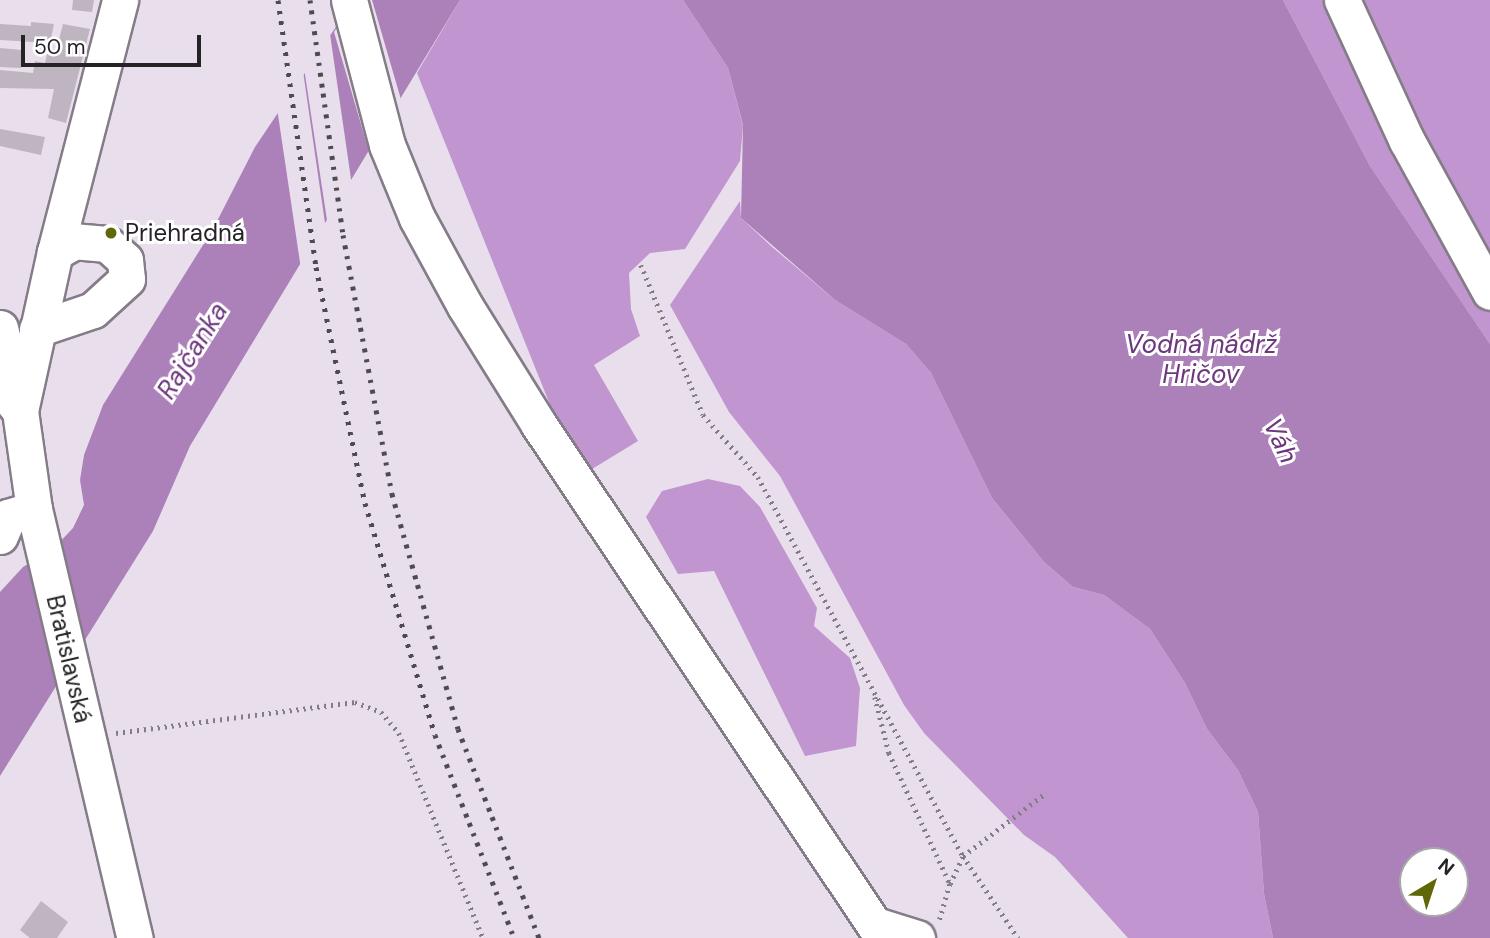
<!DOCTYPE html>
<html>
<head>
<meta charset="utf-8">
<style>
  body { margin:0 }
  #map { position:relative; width:1490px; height:938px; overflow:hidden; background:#e9dfec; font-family:"DM Sans",sans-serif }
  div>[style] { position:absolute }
  .forest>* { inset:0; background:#c195cf }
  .water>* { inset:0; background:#ac81ba }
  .pier>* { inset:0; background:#e9dfec }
  .building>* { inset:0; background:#beb5c1 }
  .path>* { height:4.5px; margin-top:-2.25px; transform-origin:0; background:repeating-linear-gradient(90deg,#837c85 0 2px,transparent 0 7px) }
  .roads { filter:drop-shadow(2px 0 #847c87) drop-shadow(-2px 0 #847c87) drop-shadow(0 2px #847c87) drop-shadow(0 -2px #847c87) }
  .minor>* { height:35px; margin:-17.5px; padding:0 17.5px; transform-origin:17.5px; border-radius:17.5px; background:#fff }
  .rail>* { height:5px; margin-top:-2.5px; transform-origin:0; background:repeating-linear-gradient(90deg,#4f4a50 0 3.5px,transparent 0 10.5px) }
  .dots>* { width:19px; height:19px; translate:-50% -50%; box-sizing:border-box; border:4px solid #fff; border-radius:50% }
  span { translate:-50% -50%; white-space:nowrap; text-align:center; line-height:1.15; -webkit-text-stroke:6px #fff; paint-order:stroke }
  .poi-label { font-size:24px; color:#262327 }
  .left { translate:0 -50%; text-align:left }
  .street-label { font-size:24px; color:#262327 }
  .water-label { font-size:26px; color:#6d367d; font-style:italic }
  .north { position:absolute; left:1399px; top:847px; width:70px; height:70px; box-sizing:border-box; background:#fff; border:2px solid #a8a7a9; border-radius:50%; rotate:39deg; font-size:19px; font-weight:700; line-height:28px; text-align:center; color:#262327 }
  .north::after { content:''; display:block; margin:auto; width:24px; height:32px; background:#616707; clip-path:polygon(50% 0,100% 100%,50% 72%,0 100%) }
  .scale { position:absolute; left:21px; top:35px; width:180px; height:32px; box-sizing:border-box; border:4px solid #262327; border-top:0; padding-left:9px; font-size:21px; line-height:24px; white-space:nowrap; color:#262327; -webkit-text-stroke:5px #fff; paint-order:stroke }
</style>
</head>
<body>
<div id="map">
  <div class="forest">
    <div style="clip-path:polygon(460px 0,683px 0,728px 68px,743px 126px,740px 161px,685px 249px,650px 253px,629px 273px,631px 309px,640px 336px,594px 365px,638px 441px,579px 477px,417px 73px)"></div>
    <div style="clip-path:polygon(1283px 0,1490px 0,1490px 344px,1370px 166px)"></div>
    <div style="clip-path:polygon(740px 201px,741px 218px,771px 246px,835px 300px,906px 344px,931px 373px,992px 498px,1044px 562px,1073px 587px,1104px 595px,1150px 629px,1185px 683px,1207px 729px,1238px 770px,1258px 812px,1264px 894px,1273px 938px,1128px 938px,1055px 857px,1024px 835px,924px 733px,904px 705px,780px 476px,729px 412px,670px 305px)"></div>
    <div style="clip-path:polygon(708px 479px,740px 486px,760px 507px,817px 608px,814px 626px,850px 658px,860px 688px,856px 746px,805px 756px,714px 571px,678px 574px,646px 517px,662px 491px)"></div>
  </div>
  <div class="water">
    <div style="clip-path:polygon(354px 0,460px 0,190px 446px,153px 531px,0 776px,0 592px,23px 567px,55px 547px,73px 528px,84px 505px,80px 480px,84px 455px,103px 405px,213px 229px,255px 147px)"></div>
    <div style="clip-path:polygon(evenodd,683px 0,1283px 0,1370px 166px,1490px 344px,1490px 938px,1273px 938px,1264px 894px,1258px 812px,1238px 770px,1207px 729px,1185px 683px,1150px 629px,1104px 595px,1073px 587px,1044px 562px,992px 498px,931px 373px,906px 344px,835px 300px,741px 218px,743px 125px,728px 68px,683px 0,1413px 861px,1455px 861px,1455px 903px,1413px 903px,1413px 861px)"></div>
  </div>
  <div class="pier">
    <div style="clip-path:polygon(354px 0,372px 0,402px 103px,370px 155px,334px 32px)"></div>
    <div style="clip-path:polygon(330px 34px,352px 186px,328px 227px,304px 68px)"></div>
    <div style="clip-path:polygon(303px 71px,326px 230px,301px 269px,277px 108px)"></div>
  </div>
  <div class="building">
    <div style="clip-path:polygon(73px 0,94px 0,92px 12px,72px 10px)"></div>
    <div style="clip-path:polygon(31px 22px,54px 24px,50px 43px,0 40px,0 24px,31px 26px)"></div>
    <div style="clip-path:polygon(63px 24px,90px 29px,66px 123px,48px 118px,54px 89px,0 88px,0 70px,33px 73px,35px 61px,45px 63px,47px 54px,55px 55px)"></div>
    <div style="clip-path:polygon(0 48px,22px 50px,21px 68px,0 67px)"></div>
    <div style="clip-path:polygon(0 129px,45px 137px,41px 155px,0 146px)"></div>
    <div style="clip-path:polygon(41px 901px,68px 922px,57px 938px,30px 938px,20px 930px)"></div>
  </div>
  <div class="path">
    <div style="left:641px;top:265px;width:162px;rotate:67.5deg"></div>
    <div style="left:703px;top:415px;width:83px;rotate:48.4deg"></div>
    <div style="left:758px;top:477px;width:431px;rotate:61.6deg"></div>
    <div style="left:963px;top:856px;width:99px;rotate:56.1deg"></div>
    <div style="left:875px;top:697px;width:58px;rotate:76deg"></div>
    <div style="left:889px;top:753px;width:145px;rotate:65deg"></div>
    <div style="left:950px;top:884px;width:37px;rotate:106deg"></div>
    <div style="left:116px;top:733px;width:241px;rotate:-7.4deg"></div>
    <div style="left:355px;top:702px;width:28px;rotate:21deg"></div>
    <div style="left:381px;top:712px;width:28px;rotate:49deg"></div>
    <div style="left:399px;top:733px;width:222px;rotate:67.7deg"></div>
    <div style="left:950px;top:884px;width:31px;rotate:-65deg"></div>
    <div style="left:963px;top:856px;width:101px;rotate:-37.3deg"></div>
  </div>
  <div class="roads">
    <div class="minor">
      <div style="left:349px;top:0;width:150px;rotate:75.3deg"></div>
      <div style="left:387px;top:145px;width:79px;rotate:67.7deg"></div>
      <div style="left:417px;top:218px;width:100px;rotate:61.4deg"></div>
      <div style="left:465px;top:306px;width:140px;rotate:58.1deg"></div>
      <div style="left:539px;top:425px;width:618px;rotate:56.16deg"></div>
      <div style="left:1342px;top:0;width:155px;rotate:65.3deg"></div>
      <div style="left:1407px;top:141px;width:172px;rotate:61.2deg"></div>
      <div style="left:0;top:328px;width:75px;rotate:76.1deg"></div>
      <div style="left:37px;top:329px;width:59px;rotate:-18.7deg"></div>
      <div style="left:93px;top:310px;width:46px;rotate:-42.4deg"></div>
      <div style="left:127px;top:279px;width:19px;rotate:-96deg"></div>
      <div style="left:125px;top:260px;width:24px;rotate:-138deg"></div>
      <div style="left:107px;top:244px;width:32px;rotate:-175deg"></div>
      <div style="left:75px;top:241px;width:23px;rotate:151deg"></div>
      <div style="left:0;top:386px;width:32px;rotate:51deg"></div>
      <div style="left:20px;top:411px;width:99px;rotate:81.9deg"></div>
      <div style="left:34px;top:509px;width:441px;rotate:76.8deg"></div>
      <div style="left:20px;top:411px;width:163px;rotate:-77.6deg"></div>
      <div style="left:55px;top:252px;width:260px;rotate:-75.5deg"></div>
      <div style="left:0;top:536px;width:21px;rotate:-67deg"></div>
      <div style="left:8px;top:517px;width:27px;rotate:-17deg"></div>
      <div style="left:875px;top:925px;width:44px;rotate:17.2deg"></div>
    </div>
  </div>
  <div class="rail">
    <div style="left:278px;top:0;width:270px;rotate:81.9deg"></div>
    <div style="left:316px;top:267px;width:241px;rotate:78.3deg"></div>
    <div style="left:365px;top:503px;width:242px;rotate:73.2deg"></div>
    <div style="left:435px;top:735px;width:218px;rotate:68.7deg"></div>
    <div style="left:310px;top:0;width:237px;rotate:82deg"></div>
    <div style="left:343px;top:235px;width:264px;rotate:79.3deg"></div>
    <div style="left:392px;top:494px;width:244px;rotate:74.3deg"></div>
    <div style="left:458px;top:729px;width:224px;rotate:68.8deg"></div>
  </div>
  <div class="dots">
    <div style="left:111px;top:233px;background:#616707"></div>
  </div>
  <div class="poi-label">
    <span class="left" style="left:125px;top:233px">Priehradná</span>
  </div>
  <div class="street-label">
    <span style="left:69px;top:659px;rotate:77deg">Bratislavská</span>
  </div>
  <div class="water-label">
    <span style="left:1201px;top:360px">Vodná nádrž<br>Hričov</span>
    <span style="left:193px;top:351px;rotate:-58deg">Rajčanka</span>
    <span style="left:1280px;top:441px;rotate:65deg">Váh</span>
  </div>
  <div class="north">N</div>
  <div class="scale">50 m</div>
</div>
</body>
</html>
